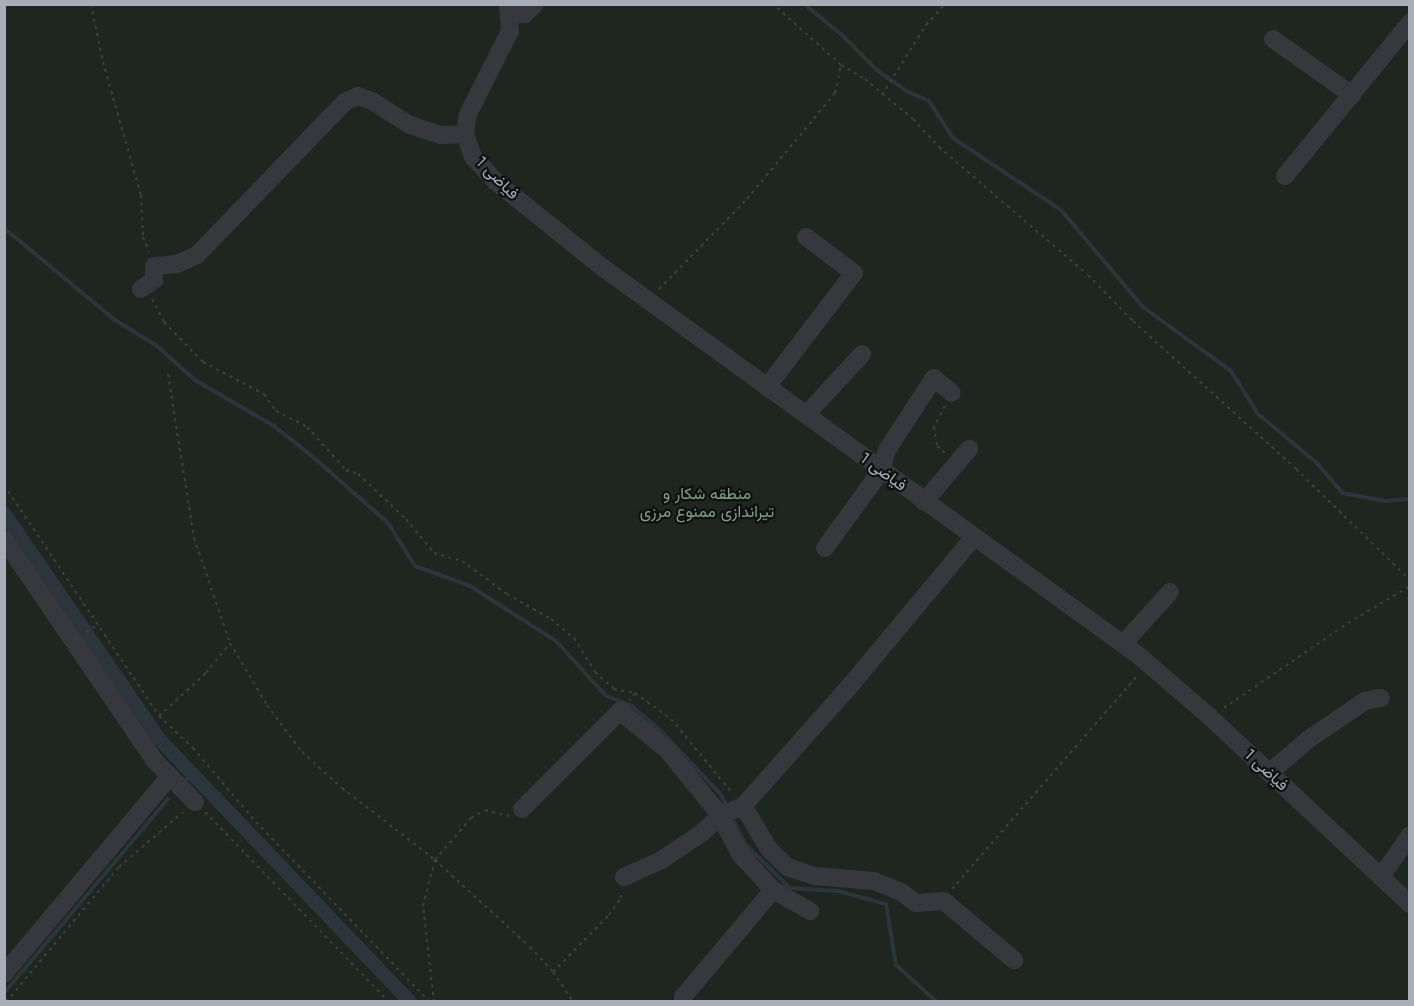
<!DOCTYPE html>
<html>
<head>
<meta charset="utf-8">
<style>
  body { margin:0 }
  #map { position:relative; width:1414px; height:1006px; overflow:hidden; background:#161618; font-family:Jost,Vazirmatn,sans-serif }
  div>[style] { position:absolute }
  .green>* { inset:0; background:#1e261f }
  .stream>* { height:4px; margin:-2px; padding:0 2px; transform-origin:2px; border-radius:2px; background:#2c353c }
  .canal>* { height:14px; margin:-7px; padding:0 7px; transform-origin:7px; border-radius:7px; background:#2c353c }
  .path>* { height:2px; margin-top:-1px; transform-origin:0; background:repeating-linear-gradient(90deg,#3d3f44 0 3px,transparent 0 7.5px) }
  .minor>* { height:18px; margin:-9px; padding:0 9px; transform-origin:9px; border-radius:9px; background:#37383d }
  span { translate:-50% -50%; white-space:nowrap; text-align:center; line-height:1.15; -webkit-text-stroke:4.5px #111113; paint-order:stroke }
  .street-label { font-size:16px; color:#a8adb8 }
  .park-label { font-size:16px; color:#7fa381 }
  .frame { position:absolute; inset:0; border:6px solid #a8adb8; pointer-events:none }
</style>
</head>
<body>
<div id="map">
  <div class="green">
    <div style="clip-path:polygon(5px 5px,1409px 5px,1409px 1001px,5px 1001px)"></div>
  </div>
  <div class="stream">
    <div style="left:804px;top:4px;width:49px;rotate:39.2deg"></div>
    <div style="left:842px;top:35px;width:51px;rotate:45deg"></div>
    <div style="left:878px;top:71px;width:37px;rotate:35deg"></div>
    <div style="left:908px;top:92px;width:23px;rotate:23deg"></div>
    <div style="left:929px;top:101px;width:44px;rotate:57deg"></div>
    <div style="left:953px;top:138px;width:130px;rotate:33.7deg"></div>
    <div style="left:1061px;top:210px;width:127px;rotate:49.8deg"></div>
    <div style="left:1143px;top:307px;width:109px;rotate:36deg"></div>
    <div style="left:1231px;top:371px;width:51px;rotate:57.9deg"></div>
    <div style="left:1258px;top:414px;width:78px;rotate:39.8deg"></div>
    <div style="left:1318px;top:464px;width:38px;rotate:50deg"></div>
    <div style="left:1342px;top:493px;width:44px;rotate:10.5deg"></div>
    <div style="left:1385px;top:501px;width:25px;rotate:-5deg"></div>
    <div style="left:4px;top:228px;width:144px;rotate:39.7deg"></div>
    <div style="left:115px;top:320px;width:49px;rotate:31.8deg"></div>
    <div style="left:157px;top:346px;width:51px;rotate:41.8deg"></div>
    <div style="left:195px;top:380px;width:91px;rotate:30.2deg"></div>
    <div style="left:274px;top:426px;width:50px;rotate:38.5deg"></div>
    <div style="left:313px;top:457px;width:100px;rotate:41.3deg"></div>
    <div style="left:388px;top:523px;width:51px;rotate:57.9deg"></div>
    <div style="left:415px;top:566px;width:59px;rotate:20deg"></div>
    <div style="left:470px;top:586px;width:102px;rotate:32.6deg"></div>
    <div style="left:556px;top:641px;width:74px;rotate:47.7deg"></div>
    <div style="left:606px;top:696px;width:28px;rotate:21deg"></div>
    <div style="left:632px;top:706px;width:38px;rotate:41deg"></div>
    <div style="left:661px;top:731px;width:88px;rotate:46.8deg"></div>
    <div style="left:721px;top:795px;width:13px;rotate:63deg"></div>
    <div style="left:184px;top:782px;width:10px;rotate:-45deg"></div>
    <div style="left:731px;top:816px;width:31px;rotate:63deg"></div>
    <div style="left:745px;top:844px;width:63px;rotate:44.4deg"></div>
    <div style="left:790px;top:888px;width:48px;rotate:3.6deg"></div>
    <div style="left:838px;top:891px;width:50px;rotate:15.2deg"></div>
    <div style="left:886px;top:904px;width:62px;rotate:80.7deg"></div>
    <div style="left:896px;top:965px;width:55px;rotate:42.1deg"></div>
    <div style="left:4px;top:993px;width:254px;rotate:-49.8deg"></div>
  </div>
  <div class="canal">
    <div style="left:4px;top:513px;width:275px;rotate:55.5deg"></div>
    <div style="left:160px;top:740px;width:362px;rotate:46.3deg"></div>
  </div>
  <div class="path">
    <div style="left:91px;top:4px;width:59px;rotate:78.3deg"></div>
    <div style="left:103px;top:62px;width:138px;rotate:74.1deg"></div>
    <div style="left:141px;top:195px;width:42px;rotate:87.3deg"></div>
    <div style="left:143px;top:237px;width:16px;rotate:68deg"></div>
    <div style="left:841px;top:65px;width:28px;rotate:30deg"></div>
    <div style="left:865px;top:79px;width:62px;rotate:39.8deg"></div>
    <div style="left:913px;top:119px;width:38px;rotate:47deg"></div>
    <div style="left:939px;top:147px;width:196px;rotate:40.7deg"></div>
    <div style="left:1088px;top:275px;width:64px;rotate:45.6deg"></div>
    <div style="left:1133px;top:321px;width:220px;rotate:42.2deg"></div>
    <div style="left:1296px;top:469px;width:159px;rotate:44.2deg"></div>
    <div style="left:882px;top:95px;width:83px;rotate:-57.8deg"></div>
    <div style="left:926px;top:25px;width:28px;rotate:-48deg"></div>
    <div style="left:659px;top:289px;width:126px;rotate:-45.6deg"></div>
    <div style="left:747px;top:199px;width:138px;rotate:-50.3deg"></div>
    <div style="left:835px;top:93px;width:29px;rotate:-78deg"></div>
    <div style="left:841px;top:65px;width:91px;rotate:-138.1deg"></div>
    <div style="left:152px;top:299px;width:26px;rotate:62deg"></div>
    <div style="left:164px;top:322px;width:56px;rotate:45.7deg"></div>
    <div style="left:203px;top:362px;width:69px;rotate:27.7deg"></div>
    <div style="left:264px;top:394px;width:21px;rotate:55deg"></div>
    <div style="left:276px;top:411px;width:35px;rotate:27deg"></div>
    <div style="left:307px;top:427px;width:58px;rotate:47.8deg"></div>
    <div style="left:346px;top:470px;width:13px;rotate:18deg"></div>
    <div style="left:358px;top:474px;width:66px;rotate:43.2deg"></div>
    <div style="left:406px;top:519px;width:44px;rotate:50.5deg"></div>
    <div style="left:434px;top:553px;width:29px;rotate:16deg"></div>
    <div style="left:462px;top:561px;width:56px;rotate:36.3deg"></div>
    <div style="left:507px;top:594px;width:51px;rotate:29.6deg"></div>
    <div style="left:551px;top:619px;width:30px;rotate:40deg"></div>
    <div style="left:574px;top:638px;width:40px;rotate:58deg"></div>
    <div style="left:595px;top:672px;width:25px;rotate:42deg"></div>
    <div style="left:614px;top:689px;width:21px;rotate:11deg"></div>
    <div style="left:635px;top:693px;width:9px;rotate:126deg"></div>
    <div style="left:168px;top:374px;width:166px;rotate:81deg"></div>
    <div style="left:194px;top:538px;width:111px;rotate:71.1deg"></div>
    <div style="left:945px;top:406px;width:24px;rotate:118deg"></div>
    <div style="left:934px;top:427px;width:19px;rotate:81deg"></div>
    <div style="left:937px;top:446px;width:11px;rotate:41deg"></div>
    <div style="left:4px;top:485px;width:278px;rotate:56.1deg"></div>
    <div style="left:159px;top:716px;width:47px;rotate:43.3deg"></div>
    <div style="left:193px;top:748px;width:97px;rotate:49.6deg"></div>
    <div style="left:256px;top:822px;width:250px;rotate:46deg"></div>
    <div style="left:86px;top:632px;width:15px;rotate:-32deg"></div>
    <div style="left:635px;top:693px;width:44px;rotate:35.8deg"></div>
    <div style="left:671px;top:719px;width:97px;rotate:50.4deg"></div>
    <div style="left:1224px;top:708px;width:150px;rotate:-34.4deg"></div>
    <div style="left:1348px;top:623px;width:72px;rotate:-30.8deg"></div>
    <div style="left:159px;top:716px;width:64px;rotate:-42.5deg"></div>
    <div style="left:206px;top:673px;width:38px;rotate:-51deg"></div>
    <div style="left:230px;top:643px;width:72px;rotate:59.2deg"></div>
    <div style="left:267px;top:705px;width:59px;rotate:53.3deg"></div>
    <div style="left:302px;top:752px;width:54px;rotate:42deg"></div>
    <div style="left:342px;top:788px;width:118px;rotate:37.7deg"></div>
    <div style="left:435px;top:860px;width:129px;rotate:42.5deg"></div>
    <div style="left:530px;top:947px;width:34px;rotate:47deg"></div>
    <div style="left:553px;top:972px;width:36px;rotate:56deg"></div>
    <div style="left:205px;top:812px;width:264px;rotate:45.9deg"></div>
    <div style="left:952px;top:889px;width:282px;rotate:-49deg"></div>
    <div style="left:553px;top:972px;width:80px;rotate:-45.5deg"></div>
    <div style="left:609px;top:915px;width:21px;rotate:-55deg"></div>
    <div style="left:621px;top:898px;width:7px;rotate:-82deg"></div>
    <div style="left:6px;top:1002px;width:176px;rotate:-50.1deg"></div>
    <div style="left:119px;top:867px;width:84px;rotate:-40.7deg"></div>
    <div style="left:434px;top:1002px;width:97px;rotate:-96.5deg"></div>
    <div style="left:423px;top:906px;width:48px;rotate:-75.4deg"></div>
    <div style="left:435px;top:860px;width:55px;rotate:-49.4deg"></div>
    <div style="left:471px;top:818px;width:16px;rotate:-30deg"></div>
    <div style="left:485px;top:810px;width:25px;rotate:14deg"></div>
  </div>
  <div class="minor">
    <div style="left:508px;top:4px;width:27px;rotate:86deg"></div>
    <div style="left:510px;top:31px;width:93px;rotate:116.8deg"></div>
    <div style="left:468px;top:114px;width:20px;rotate:99deg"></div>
    <div style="left:465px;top:134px;width:24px;rotate:71deg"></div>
    <div style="left:473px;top:157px;width:33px;rotate:47deg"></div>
    <div style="left:495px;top:181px;width:137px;rotate:38.8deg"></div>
    <div style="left:602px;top:267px;width:662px;rotate:35.9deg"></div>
    <div style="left:1138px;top:655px;width:95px;rotate:40.7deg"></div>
    <div style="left:1210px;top:717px;width:274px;rotate:43.1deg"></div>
    <div style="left:511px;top:14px;width:14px"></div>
    <div style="left:525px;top:14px;width:14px;rotate:-45deg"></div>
    <div style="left:1273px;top:39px;width:97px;rotate:35.3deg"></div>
    <div style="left:1285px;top:176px;width:198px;rotate:-50.8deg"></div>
    <div style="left:141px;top:289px;width:16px;rotate:-35deg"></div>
    <div style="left:154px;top:280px;width:14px;rotate:-90deg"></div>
    <div style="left:154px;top:266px;width:23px;rotate:-5deg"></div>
    <div style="left:177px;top:264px;width:22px;rotate:-24deg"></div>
    <div style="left:197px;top:255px;width:213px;rotate:-46deg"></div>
    <div style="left:345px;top:102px;width:14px;rotate:-25deg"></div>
    <div style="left:358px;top:96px;width:15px;rotate:20deg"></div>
    <div style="left:372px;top:101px;width:45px;rotate:32.3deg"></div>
    <div style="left:410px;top:125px;width:33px;rotate:18deg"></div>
    <div style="left:441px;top:135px;width:24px;rotate:-2deg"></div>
    <div style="left:767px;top:387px;width:143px;rotate:-52.7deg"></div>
    <div style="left:854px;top:273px;width:60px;rotate:-143.1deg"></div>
    <div style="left:806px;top:415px;width:83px;rotate:-47.4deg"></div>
    <div style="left:924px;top:502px;width:70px;rotate:-49.7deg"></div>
    <div style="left:4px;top:539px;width:267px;rotate:55.8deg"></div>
    <div style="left:154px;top:760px;width:59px;rotate:45.7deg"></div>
    <div style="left:825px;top:548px;width:95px;rotate:-54deg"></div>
    <div style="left:881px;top:471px;width:22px;rotate:-74deg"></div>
    <div style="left:887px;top:450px;width:86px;rotate:-56.9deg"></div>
    <div style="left:934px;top:378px;width:23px;rotate:40deg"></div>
    <div style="left:1123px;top:644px;width:70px;rotate:-47.9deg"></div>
    <div style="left:1269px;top:773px;width:52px;rotate:-40.4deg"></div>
    <div style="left:1309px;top:739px;width:68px;rotate:-34.2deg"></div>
    <div style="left:1365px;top:701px;width:16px;rotate:-11deg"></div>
    <div style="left:743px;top:806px;width:50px;rotate:58.8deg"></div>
    <div style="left:769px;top:849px;width:25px;rotate:45deg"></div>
    <div style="left:787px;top:867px;width:29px;rotate:18deg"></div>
    <div style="left:815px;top:876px;width:59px;rotate:4.8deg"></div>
    <div style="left:874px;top:881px;width:29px;rotate:22deg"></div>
    <div style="left:901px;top:892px;width:19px;rotate:36deg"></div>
    <div style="left:916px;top:903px;width:28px;rotate:-4deg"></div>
    <div style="left:944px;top:901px;width:92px;rotate:40.1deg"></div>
    <div style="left:522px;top:809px;width:139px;rotate:-45deg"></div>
    <div style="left:620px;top:711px;width:62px;rotate:39.8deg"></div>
    <div style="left:668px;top:751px;width:82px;rotate:50.9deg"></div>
    <div style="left:720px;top:815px;width:44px;rotate:62.9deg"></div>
    <div style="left:740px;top:854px;width:49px;rotate:47.5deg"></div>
    <div style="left:773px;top:890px;width:140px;rotate:130.1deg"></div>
    <div style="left:624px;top:877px;width:39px;rotate:-24deg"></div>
    <div style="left:660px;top:861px;width:52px;rotate:-34deg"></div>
    <div style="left:703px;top:832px;width:24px;rotate:-45deg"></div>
    <div style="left:720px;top:815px;width:25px;rotate:-21deg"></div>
    <div style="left:743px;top:806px;width:159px;rotate:-48.3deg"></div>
    <div style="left:849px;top:687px;width:194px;rotate:-50.2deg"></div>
    <div style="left:1381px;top:877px;width:51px;rotate:-55.4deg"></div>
    <div style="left:773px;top:890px;width:43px;rotate:29.6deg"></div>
    <div style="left:4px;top:974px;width:258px;rotate:-50deg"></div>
  </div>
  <div class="street-label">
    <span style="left:497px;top:178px;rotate:45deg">فیاضی 1</span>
    <span style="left:883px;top:472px;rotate:36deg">فیاضی 1</span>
    <span style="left:1266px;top:770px;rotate:43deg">فیاضی 1</span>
  </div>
  <div class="park-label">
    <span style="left:707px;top:503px">منطقه شکار و<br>تیراندازی ممنوع مرزی</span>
  </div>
  <div class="frame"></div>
</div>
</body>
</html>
